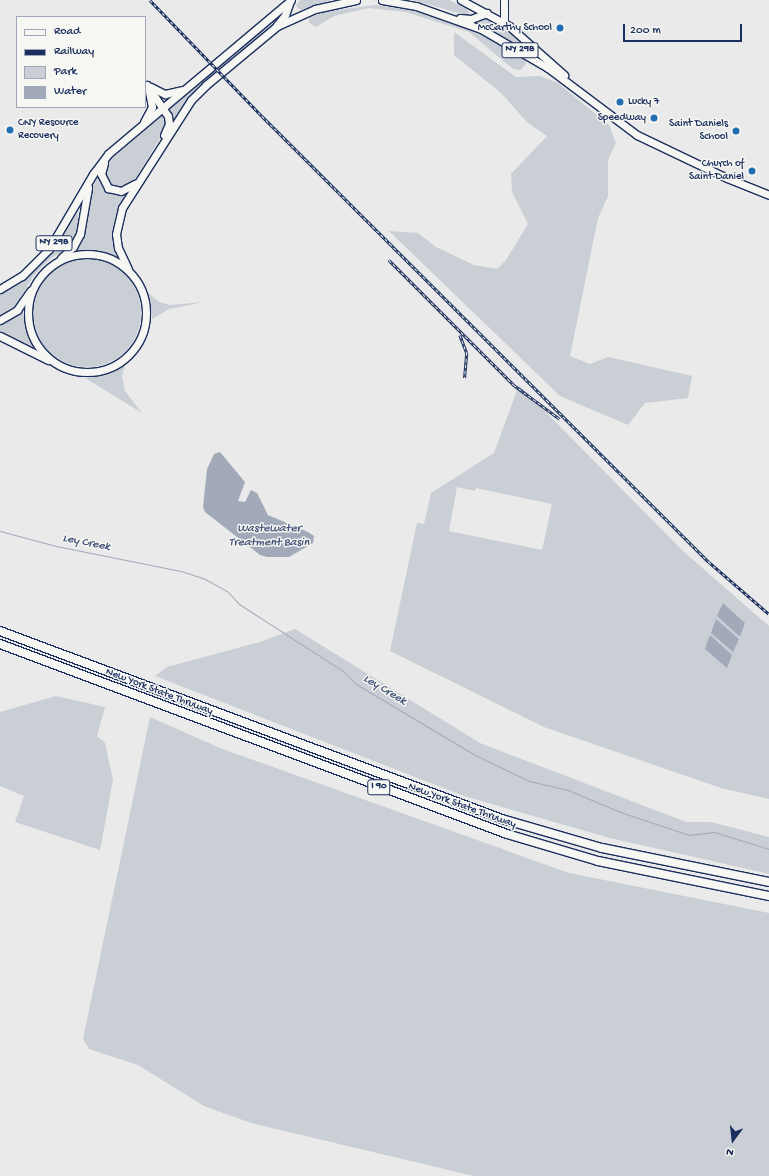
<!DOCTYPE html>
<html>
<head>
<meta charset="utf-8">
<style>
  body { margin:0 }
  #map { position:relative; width:769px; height:1176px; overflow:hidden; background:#e9eae9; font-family:"Gochi Hand",sans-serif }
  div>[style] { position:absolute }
  .green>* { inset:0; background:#caced5 }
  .round { border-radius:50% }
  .water>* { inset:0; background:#a2aaba }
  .stream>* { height:1px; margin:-0.5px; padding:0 0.5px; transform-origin:0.5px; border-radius:0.5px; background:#a2aaba }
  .roads { filter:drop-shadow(1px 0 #1b2f5e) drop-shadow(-1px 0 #1b2f5e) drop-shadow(0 1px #1b2f5e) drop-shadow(0 -1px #1b2f5e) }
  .primary>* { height:7px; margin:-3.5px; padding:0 3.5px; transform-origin:3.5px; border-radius:3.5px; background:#f6f6f2 }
  .primary>.ring { margin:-3.5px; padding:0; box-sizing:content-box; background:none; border:7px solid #f6f6f2; border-radius:50% }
  .highway>* { height:8px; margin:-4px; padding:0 4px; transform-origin:4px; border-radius:4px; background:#f6f6f2 }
  .rail>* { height:2.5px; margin-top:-1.25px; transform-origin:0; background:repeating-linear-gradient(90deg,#f6f6f2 0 3px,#1b2f5e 0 6px); box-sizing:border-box; border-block:1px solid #1b2f5e }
  .dots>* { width:11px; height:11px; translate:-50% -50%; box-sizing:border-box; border:2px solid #f6f6f2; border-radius:50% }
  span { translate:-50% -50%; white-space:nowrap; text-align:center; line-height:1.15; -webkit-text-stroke:3px #f6f6f2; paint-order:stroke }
  .shield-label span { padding:1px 3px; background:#f6f6f2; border:1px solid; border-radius:3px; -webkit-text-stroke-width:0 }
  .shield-label { font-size:10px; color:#1b2f5e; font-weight:700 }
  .poi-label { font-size:11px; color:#1b2f5e }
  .right { translate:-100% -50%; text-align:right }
  .left { translate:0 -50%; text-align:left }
  .street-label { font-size:11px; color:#1b2f5e }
  .water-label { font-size:12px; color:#44547a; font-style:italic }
  .legend { position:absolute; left:16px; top:16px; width:130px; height:92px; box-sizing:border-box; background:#f6f6f2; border:1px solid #9ea6b7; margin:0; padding:5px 7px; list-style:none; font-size:12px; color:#1b2f5e }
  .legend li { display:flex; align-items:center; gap:8px; height:20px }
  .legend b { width:20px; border:1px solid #9ea6b7 }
  .north { position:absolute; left:713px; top:1120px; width:40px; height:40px; -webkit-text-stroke:3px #f6f6f2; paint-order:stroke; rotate:195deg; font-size:11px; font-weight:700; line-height:16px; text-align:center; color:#1b2f5e }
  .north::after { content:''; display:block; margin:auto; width:14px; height:18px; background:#1b2f5e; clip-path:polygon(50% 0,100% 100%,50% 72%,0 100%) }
  .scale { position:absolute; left:623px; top:24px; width:119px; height:18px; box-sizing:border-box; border:2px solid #1b2f5e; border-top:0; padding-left:5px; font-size:12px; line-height:14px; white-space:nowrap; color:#1b2f5e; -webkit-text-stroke:3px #f6f6f2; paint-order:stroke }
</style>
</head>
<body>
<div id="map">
  <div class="green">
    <div style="clip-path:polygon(300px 0,331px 0,301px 10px,296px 6px)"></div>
    <div style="clip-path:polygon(413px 0,449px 0,467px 9px,469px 13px,465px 15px)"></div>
    <div style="clip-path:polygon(376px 5px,412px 10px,458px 24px,506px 47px,525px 58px,526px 64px,520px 70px,513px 69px,469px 32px,406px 12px,369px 8px,334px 16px,316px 27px,308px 22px,310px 17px,329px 11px)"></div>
    <div style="clip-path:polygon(284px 11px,279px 20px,199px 87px,171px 124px,168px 110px)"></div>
    <div style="clip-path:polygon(486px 16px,508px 29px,529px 50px,526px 51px,473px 22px)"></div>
    <div style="clip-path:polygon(454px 32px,516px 77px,540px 76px,558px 83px,609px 125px,616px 143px,608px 160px,608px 196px,598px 218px,570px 356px,590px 364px,608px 357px,692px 376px,688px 398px,645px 403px,628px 425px,560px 396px,389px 231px,418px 233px,436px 247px,474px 265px,497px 269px,506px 260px,528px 224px,512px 192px,511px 174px,547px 136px,528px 123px,501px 93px,454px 55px)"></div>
    <div style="clip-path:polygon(165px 113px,166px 128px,133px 183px,123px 189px,111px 187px,104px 177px,109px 161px)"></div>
    <div style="clip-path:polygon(98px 176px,103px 188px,109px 192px,120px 195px,129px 193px,118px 211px,114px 226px,116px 256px,101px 251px,74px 252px,83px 240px,89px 196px)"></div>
    <div style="clip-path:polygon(78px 212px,78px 231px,69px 248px,50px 259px,34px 275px,16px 305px,0 316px,0 293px,23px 279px,45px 260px)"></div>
    <div class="round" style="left:33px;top:259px;width:108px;height:108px"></div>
    <div style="clip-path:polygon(146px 291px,159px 302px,170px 305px,204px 302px,169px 309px,152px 319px)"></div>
    <div style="clip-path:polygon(23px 310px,28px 336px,39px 353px,0 333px,0 323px)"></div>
    <div style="clip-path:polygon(126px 362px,122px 376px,125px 391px,142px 413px,85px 378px,109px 373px)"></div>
    <div style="clip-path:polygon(evenodd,519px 385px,684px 552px,769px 626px,769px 799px,721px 788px,544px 727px,390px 651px,417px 523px,424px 524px,431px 493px,494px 453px,519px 385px,457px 487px,475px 491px,476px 488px,552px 504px,542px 550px,449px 531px,457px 487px,519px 385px,722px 603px,745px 623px,740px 637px,739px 637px,722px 603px)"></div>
    <div style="clip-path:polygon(295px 629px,480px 743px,686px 822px,711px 822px,769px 837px,769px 874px,610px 838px,464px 796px,155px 676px,167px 667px,260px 642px)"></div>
    <div style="clip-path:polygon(56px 696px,105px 707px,97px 736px,105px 743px,113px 780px,100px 850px,15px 822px,24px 796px,0 786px,0 712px)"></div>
    <div style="clip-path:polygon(150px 717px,220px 748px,569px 873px,769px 913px,769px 1176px,474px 1176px,251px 1123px,204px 1106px,138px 1065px,89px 1049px,83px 1039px)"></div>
  </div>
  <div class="water">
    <div style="clip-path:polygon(220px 452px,245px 482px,238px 501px,245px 502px,251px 490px,257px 493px,268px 515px,308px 532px,314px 536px,313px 543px,289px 557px,267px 557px,260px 555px,205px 512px,203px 507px,207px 469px,214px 454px)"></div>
    <div style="clip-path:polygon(723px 603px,745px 623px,740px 637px,717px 616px)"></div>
    <div style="clip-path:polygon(716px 619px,739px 639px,733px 652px,711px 633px)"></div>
    <div style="clip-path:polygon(710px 635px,732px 655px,727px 668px,705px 649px)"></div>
  </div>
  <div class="stream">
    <div style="left:0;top:531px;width:58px;rotate:15deg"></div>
    <div style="left:56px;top:546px;width:127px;rotate:11.3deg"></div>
    <div style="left:181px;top:571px;width:25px;rotate:18deg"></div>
    <div style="left:205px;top:579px;width:25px;rotate:29deg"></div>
    <div style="left:227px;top:591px;width:18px;rotate:47deg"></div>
    <div style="left:239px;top:604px;width:124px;rotate:32.8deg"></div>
    <div style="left:343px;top:671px;width:18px;rotate:45deg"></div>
    <div style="left:356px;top:684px;width:141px;rotate:30.8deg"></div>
    <div style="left:477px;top:756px;width:58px;rotate:25.7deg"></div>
    <div style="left:529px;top:781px;width:40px;rotate:13deg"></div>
    <div style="left:568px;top:790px;width:56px;rotate:22.9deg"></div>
    <div style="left:620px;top:812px;width:73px;rotate:18.4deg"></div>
    <div style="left:689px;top:835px;width:25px;rotate:-7deg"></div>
    <div style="left:714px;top:832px;width:58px;rotate:17.2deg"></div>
  </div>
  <div class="roads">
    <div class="primary">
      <div style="left:382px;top:0;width:35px;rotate:10deg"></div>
      <div style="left:416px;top:6px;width:69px;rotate:19.5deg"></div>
      <div style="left:481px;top:29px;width:78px;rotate:30.2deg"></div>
      <div style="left:548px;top:68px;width:111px;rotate:37deg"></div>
      <div style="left:637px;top:135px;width:100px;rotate:25.5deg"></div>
      <div style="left:727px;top:178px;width:45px;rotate:22deg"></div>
      <div style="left:461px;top:0;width:55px;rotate:28.4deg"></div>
      <div style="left:509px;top:26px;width:74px;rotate:41.7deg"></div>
      <div style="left:460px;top:18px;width:11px;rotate:5deg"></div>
      <div style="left:471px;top:19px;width:17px;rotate:-21deg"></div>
      <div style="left:504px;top:23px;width:22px;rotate:-90deg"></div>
      <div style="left:277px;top:25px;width:13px;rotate:-51deg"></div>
      <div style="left:285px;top:15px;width:15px;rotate:-70deg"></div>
      <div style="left:147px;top:85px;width:37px;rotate:56deg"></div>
      <div style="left:168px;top:116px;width:8px;rotate:83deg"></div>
      <div style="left:169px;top:124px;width:12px;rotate:114deg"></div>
      <div style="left:151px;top:87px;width:16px;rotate:27deg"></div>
      <div style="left:165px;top:94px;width:17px;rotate:-13deg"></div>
      <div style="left:144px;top:122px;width:17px;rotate:-62deg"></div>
      <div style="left:152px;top:107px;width:16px;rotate:-101deg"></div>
      <div style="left:104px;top:163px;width:11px;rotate:105deg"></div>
      <div style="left:101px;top:174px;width:16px;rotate:63deg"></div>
      <div style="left:108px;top:188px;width:13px;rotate:13deg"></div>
      <div style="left:121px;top:191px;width:16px;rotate:-27deg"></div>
      <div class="ring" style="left:28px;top:254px;width:111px;height:111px"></div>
      <div style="left:61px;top:258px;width:16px;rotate:-43deg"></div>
      <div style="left:73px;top:247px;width:15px;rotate:-62deg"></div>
      <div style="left:80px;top:234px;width:47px;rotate:-80.1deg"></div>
      <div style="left:128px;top:269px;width:23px;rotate:-115deg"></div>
      <div style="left:118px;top:248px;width:14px;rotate:-98deg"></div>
      <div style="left:116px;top:234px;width:27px;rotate:-77deg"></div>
      <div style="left:122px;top:208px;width:128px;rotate:-57.4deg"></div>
      <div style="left:191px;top:100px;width:21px;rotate:-45deg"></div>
      <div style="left:206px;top:85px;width:92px;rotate:-39.7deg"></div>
      <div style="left:277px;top:26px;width:42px;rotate:-24.1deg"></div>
      <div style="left:315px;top:9px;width:42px;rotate:-12.4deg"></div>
      <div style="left:0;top:289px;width:26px;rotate:-31deg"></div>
      <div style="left:22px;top:276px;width:38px;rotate:-45deg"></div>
      <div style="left:49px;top:249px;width:87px;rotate:-59.6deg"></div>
      <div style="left:93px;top:174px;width:25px;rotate:-53deg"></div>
      <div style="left:108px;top:154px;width:239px;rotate:-40.1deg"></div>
      <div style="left:0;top:320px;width:20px;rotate:-30deg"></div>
      <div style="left:17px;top:310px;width:24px;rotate:-55deg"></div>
      <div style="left:0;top:336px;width:54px;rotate:26.6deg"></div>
    </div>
    <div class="highway">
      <div style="left:0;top:631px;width:536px;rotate:20.53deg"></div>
      <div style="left:502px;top:819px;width:104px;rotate:16.2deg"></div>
      <div style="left:602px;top:848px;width:170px;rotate:11.5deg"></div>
      <div style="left:0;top:644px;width:541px;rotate:20.54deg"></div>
      <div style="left:507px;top:834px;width:95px;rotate:16.5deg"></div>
      <div style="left:598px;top:861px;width:175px;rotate:11.6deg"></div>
    </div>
  </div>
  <div class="rail">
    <div style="left:150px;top:0;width:161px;rotate:46deg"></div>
    <div style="left:262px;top:116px;width:631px;rotate:44.94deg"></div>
    <div style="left:709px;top:562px;width:79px;rotate:40.9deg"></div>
    <div style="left:389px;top:260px;width:177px;rotate:45deg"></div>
    <div style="left:514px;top:385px;width:57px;rotate:36.5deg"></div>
    <div style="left:460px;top:335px;width:19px;rotate:69deg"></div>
    <div style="left:467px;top:353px;width:25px;rotate:95deg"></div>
  </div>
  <div class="dots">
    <div style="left:560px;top:28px;background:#1f6fb2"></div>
    <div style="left:620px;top:102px;background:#1f6fb2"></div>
    <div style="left:654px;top:118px;background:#1f6fb2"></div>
    <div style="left:10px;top:130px;background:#1f6fb2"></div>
    <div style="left:736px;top:131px;background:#1f6fb2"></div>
    <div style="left:752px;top:171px;background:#1f6fb2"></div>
  </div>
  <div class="shield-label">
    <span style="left:520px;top:50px">NY 298</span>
    <span style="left:54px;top:243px">NY 298</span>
    <span style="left:379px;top:787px">I 90</span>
  </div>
  <div class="poi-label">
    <span class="right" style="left:552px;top:28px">McCarthy School</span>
    <span class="left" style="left:628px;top:102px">Lucky 7</span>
    <span class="right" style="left:646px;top:118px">Speedway</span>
    <span class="left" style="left:18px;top:130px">CNY Resource<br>Recovery</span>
    <span class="right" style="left:728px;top:131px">Saint Daniels<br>School</span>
    <span class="right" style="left:744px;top:171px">Church of<br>Saint Daniel</span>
  </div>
  <div class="street-label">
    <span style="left:159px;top:692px;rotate:21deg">New York State Thruway</span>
    <span style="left:462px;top:806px;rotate:20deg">New York State Thruway</span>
  </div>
  <div class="water-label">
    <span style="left:269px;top:537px">Wastewater<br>Treatment Basin</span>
    <span style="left:86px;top:544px;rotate:11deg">Ley Creek</span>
    <span style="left:384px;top:691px;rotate:31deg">Ley Creek</span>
  </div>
  <ul class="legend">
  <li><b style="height:5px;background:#f6f6f2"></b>Road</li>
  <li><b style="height:5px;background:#1b2f5e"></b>Railway</li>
  <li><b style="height:11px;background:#caced5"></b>Park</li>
  <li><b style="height:11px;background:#a2aaba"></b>Water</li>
  </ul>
  <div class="north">N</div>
  <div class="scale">200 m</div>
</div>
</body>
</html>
